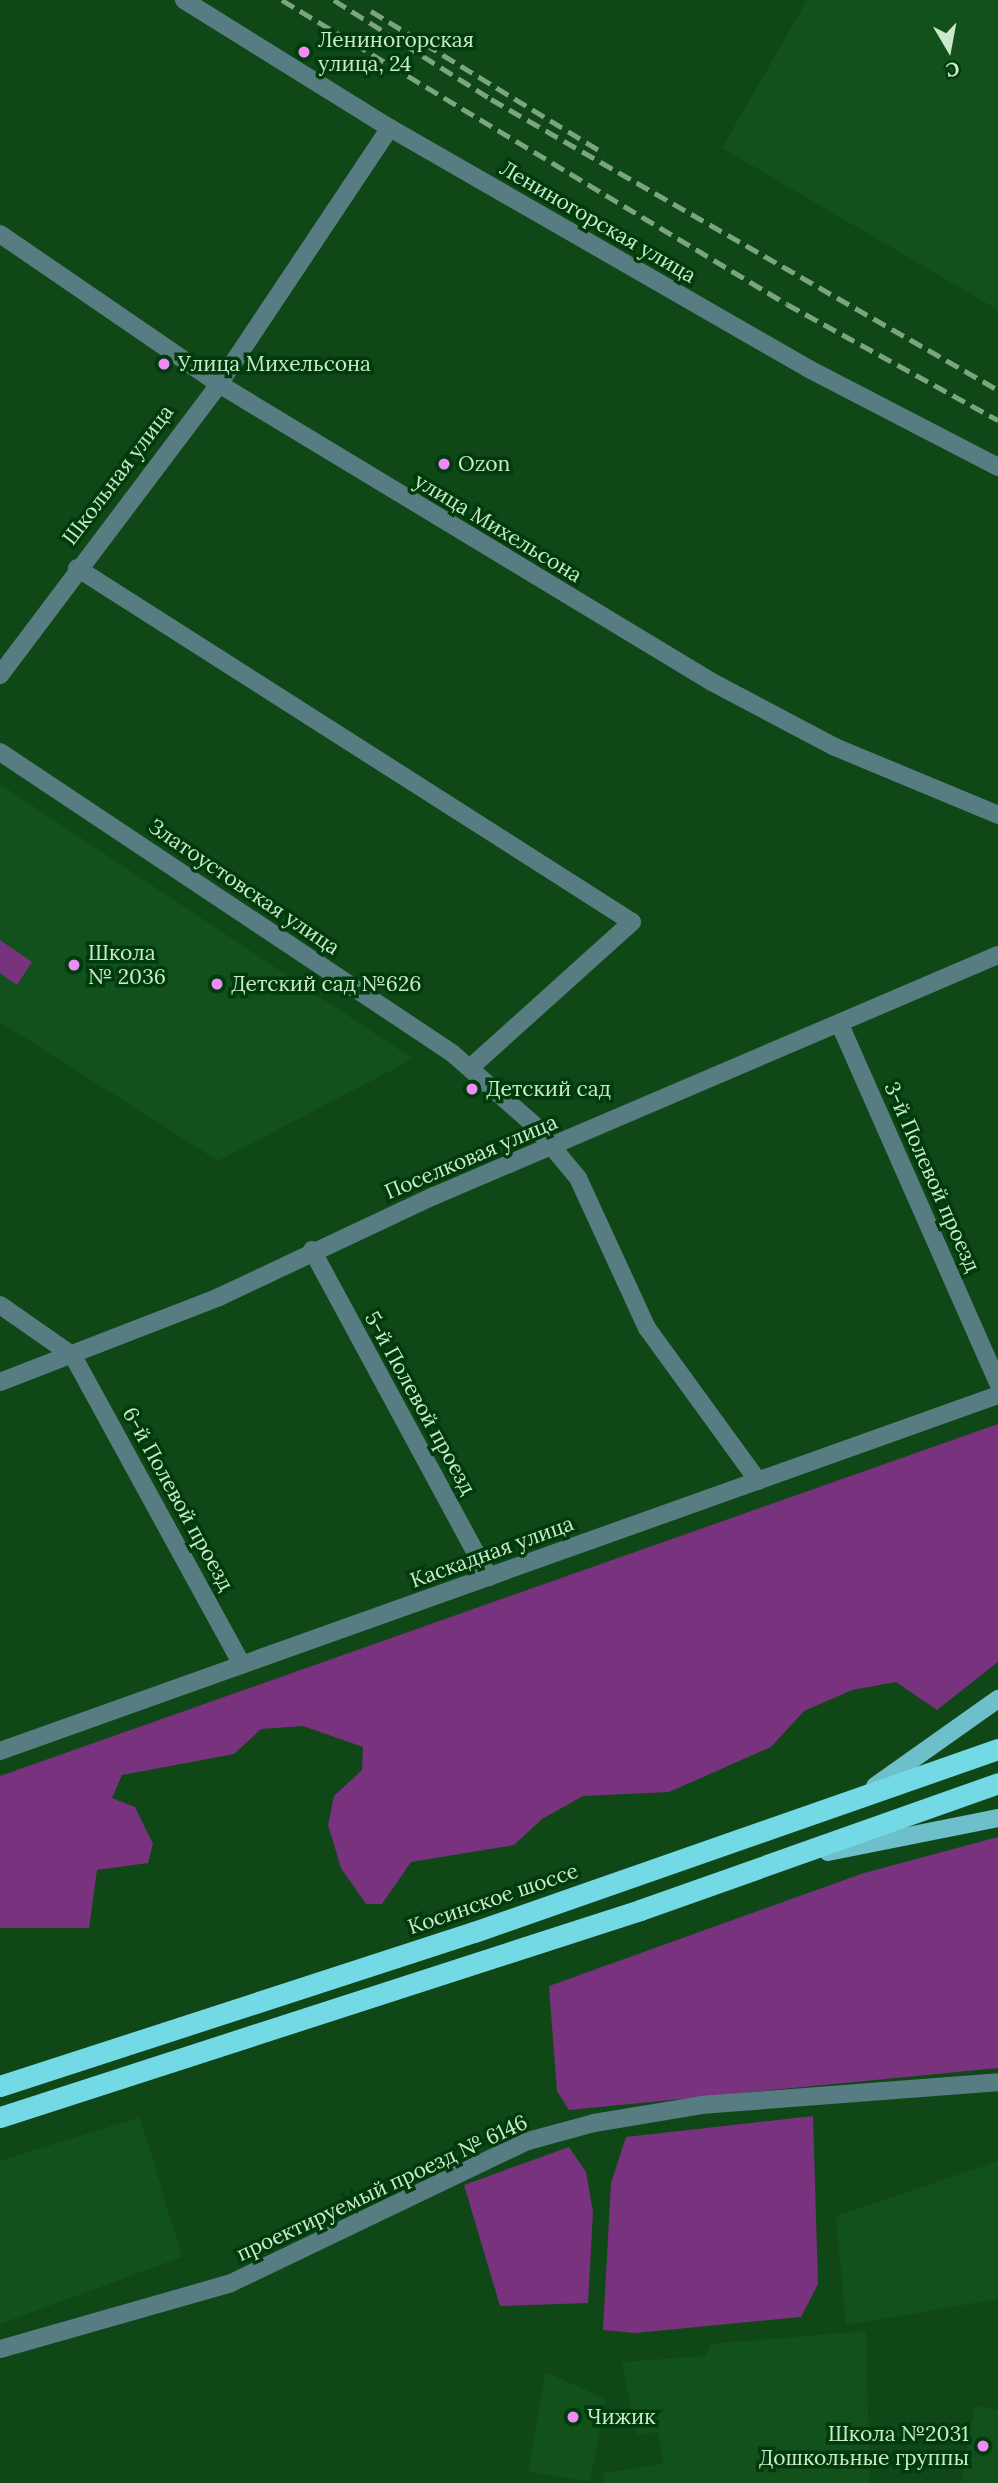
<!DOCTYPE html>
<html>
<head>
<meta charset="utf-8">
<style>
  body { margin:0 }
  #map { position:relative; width:998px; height:2483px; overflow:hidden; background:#0f4717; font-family:Lora,serif }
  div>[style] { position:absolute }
  .built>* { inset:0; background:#12511c }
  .green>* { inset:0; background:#79337e }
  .minor>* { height:18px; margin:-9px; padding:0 9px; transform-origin:9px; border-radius:9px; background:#577d82 }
  .major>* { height:18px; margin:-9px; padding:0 9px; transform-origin:9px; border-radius:9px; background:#6dbfc9 }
  .highway>* { height:21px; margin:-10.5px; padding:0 10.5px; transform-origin:10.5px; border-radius:10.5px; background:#73d9e5 }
  .rail>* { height:4.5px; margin-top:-2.25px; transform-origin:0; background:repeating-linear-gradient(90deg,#7ca47f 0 14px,transparent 0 21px) }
  .dots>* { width:19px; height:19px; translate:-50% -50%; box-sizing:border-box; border:4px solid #003c0b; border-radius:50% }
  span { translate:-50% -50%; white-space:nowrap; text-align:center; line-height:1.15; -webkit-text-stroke:7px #003c0b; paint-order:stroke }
  .poi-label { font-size:21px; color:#cde9cd }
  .left { translate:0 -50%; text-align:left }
  .right { translate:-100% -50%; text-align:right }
  .street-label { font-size:21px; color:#cde9cd }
  .north { position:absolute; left:914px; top:14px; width:70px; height:70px; -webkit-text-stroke:5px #003c0b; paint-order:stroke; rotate:170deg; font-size:19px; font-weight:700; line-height:28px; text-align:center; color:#cde9cd }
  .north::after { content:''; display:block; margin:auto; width:24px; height:32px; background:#cde9cd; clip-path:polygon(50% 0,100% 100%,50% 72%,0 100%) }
</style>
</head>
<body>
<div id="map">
  <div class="built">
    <div style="clip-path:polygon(807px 0,998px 0,998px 310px,722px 148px)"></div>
    <div style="clip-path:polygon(0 784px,413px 1059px,218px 1161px,0 1022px)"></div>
    <div style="clip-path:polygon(140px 2117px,182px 2257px,0 2324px,0 2161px)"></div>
    <div style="clip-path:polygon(998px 2161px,998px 2299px,846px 2325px,836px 2216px)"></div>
    <div style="clip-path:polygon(866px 2331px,870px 2483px,604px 2483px,603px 2473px,663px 2464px,658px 2432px,636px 2435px,622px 2362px,705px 2356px,711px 2344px)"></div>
    <div style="clip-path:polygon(545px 2372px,606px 2399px,590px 2482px,528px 2472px)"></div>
    <div style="clip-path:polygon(975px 2406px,998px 2410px,998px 2483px,961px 2483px)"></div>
  </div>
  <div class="green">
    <div style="clip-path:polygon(0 940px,32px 962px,17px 985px,0 973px)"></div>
    <div style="clip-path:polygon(998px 1424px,998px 1662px,937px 1710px,896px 1682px,852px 1690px,804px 1711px,771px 1747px,669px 1792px,583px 1796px,542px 1819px,514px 1845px,411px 1862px,382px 1904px,366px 1904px,341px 1868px,328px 1825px,334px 1796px,362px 1770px,363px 1747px,303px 1726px,261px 1729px,234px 1754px,122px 1775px,112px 1798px,135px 1807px,153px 1844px,148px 1863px,97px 1870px,89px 1928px,0 1928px,0 1776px)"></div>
    <div style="clip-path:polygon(998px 1837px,998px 2068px,569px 2110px,557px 2091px,549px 1986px,864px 1873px)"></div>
    <div style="clip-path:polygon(813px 2116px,818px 2284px,801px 2317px,635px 2333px,603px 2330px,611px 2183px,626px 2137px)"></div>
    <div style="clip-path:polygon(569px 2147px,586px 2172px,593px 2212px,588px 2303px,500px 2306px,464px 2185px)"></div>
  </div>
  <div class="minor">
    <div style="left:184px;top:0;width:243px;rotate:31.9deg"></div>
    <div style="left:390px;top:128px;width:483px;rotate:29.9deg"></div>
    <div style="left:809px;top:369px;width:213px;rotate:27.4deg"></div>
    <div style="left:0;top:234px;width:265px;rotate:34.4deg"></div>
    <div style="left:219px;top:384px;width:576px;rotate:31.15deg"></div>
    <div style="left:712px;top:682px;width:139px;rotate:27.9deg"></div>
    <div style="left:835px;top:747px;width:177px;rotate:22.6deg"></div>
    <div style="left:77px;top:568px;width:658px;rotate:32.53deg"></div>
    <div style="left:632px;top:922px;width:217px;rotate:138deg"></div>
    <div style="left:0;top:675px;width:364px;rotate:-53deg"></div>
    <div style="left:219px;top:384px;width:308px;rotate:-56.3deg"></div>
    <div style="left:0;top:752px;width:543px;rotate:33.66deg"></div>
    <div style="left:452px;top:1053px;width:108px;rotate:41.2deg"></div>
    <div style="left:533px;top:1124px;width:70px;rotate:50.2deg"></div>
    <div style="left:578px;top:1178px;width:165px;rotate:65.3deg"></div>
    <div style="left:647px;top:1328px;width:189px;rotate:54deg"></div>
    <div style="left:841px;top:1027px;width:389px;rotate:66.2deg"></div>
    <div style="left:312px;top:1250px;width:372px;rotate:61.6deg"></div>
    <div style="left:0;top:1305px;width:89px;rotate:34.9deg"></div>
    <div style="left:73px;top:1356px;width:352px;rotate:61.3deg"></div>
    <div style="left:0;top:1382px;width:235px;rotate:-21.2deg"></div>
    <div style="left:219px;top:1297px;width:238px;rotate:-25.2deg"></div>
    <div style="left:434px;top:1196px;width:613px;rotate:-23.14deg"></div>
    <div style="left:0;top:1751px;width:1060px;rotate:-19.63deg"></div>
    <div style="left:0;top:2349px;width:240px;rotate:-15.9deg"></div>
    <div style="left:231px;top:2283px;width:329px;rotate:-25.6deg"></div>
    <div style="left:528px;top:2141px;width:68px;rotate:-15.3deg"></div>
    <div style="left:594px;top:2123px;width:109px;rotate:-9.5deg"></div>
    <div style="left:701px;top:2105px;width:298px;rotate:-4.4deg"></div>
  </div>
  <div class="major">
    <div style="left:875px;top:1786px;width:151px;rotate:-35.3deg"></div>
    <div style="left:828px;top:1852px;width:173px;rotate:-11.3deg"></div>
  </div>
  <div class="highway">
    <div style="left:0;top:2086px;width:498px;rotate:-18deg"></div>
    <div style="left:474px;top:1932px;width:555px;rotate:-19.25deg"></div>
    <div style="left:0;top:2117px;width:673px;rotate:-17.92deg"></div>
    <div style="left:640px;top:1910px;width:380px;rotate:-19.5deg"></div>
  </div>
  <div class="rail">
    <div style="left:282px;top:0;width:589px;rotate:31.05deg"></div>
    <div style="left:787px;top:304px;width:241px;rotate:28.8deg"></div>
    <div style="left:334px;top:0;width:186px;rotate:32.2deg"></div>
    <div style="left:491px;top:99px;width:585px;rotate:29.85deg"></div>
    <div style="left:371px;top:11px;width:273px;rotate:31.4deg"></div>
  </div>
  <div class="dots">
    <div style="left:304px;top:52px;background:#f08bf5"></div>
    <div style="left:164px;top:364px;background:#f08bf5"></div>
    <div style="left:444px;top:464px;background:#f08bf5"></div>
    <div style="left:74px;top:965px;background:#f08bf5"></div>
    <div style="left:217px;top:984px;background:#f08bf5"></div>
    <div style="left:472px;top:1089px;background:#f08bf5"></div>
    <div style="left:573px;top:2417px;background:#f08bf5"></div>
    <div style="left:983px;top:2446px;background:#f08bf5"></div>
  </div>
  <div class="poi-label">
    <span class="left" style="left:318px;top:52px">Лениногорская<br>улица, 24</span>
    <span class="left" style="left:178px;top:364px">Улица Михельсона</span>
    <span class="left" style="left:458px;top:464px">Ozon</span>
    <span class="left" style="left:88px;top:965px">Школа<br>№ 2036</span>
    <span class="left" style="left:231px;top:984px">Детский сад №626</span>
    <span class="left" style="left:486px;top:1089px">Детский сад</span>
    <span class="left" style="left:587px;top:2417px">Чижик</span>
    <span class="right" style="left:969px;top:2446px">Школа №2031<br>Дошкольные группы</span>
  </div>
  <div class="street-label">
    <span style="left:598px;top:222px;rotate:30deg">Лениногорская улица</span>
    <span style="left:118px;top:475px;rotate:-53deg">Школьная улица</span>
    <span style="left:498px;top:528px;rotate:31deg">улица Михельсона</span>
    <span style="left:244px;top:887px;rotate:34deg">Златоустовская улица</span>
    <span style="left:471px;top:1157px;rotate:-23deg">Поселковая улица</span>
    <span style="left:932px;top:1177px;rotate:66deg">3-й Полевой проезд</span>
    <span style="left:420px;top:1403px;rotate:61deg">5-й Полевой проезд</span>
    <span style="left:178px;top:1499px;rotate:61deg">6-й Полевой проезд</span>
    <span style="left:492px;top:1552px;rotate:-20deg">Каскадная улица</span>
    <span style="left:493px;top:1899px;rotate:-19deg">Косинское шоссе</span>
    <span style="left:382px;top:2188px;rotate:-25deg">проектируемый проезд № 6146</span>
  </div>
  <div class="north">С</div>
</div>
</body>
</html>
